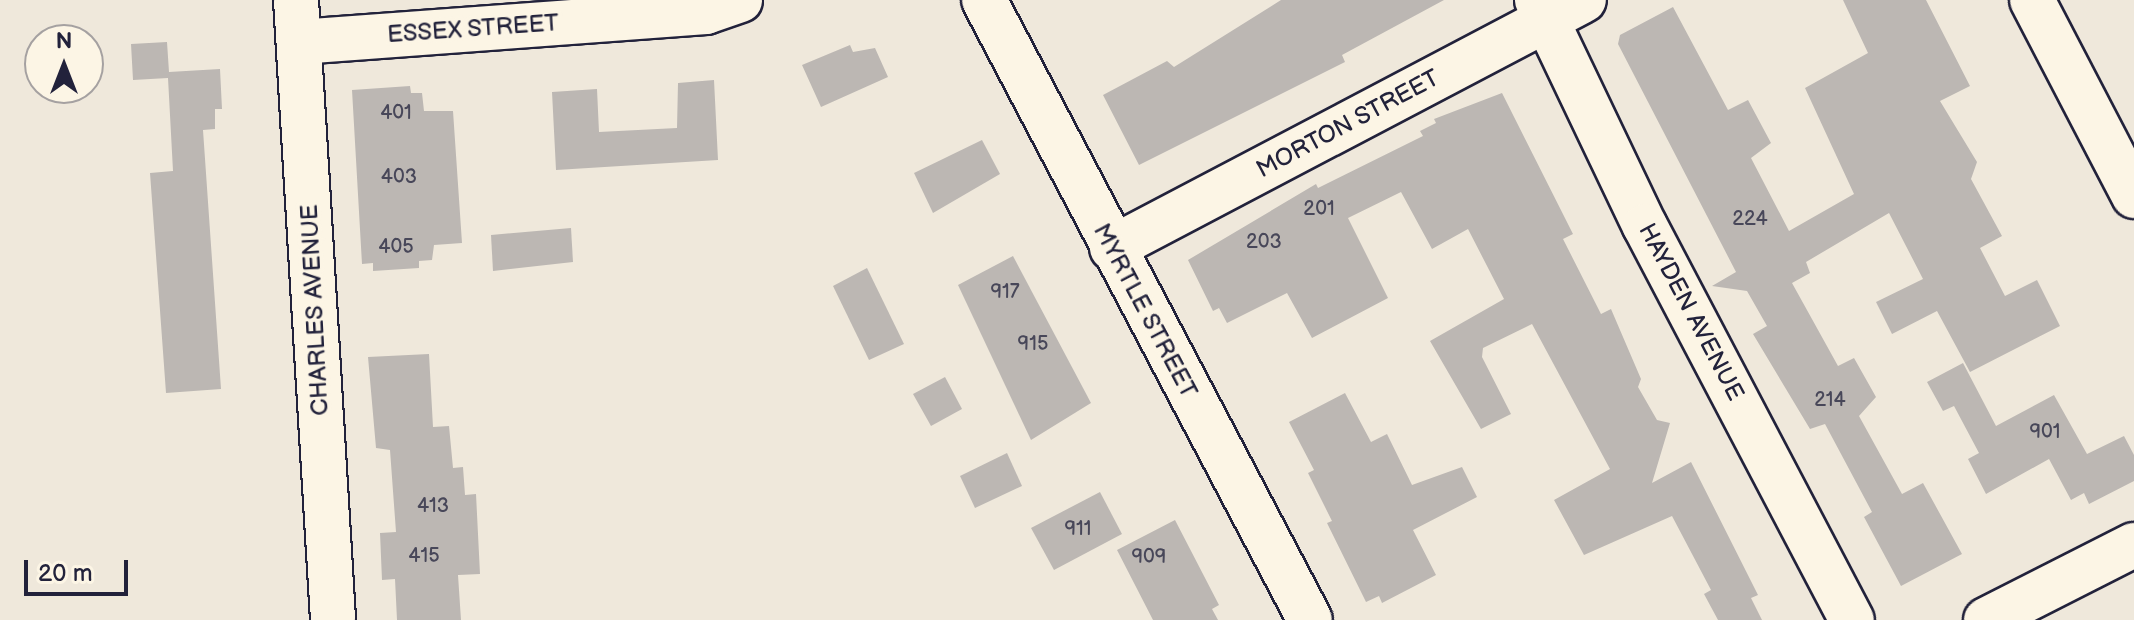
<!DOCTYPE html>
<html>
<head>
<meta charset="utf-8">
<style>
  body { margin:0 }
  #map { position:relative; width:2134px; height:620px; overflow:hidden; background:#efe8db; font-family:"Balsamiq Sans",sans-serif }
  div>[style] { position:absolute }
  .building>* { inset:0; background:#bcb7b3 }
  .roads { filter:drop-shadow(2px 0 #22223b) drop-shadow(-2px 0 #22223b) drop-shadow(0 2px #22223b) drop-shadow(0 -2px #22223b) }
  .minor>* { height:44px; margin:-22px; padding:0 22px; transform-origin:22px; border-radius:22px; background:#fcf5e5 }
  span { translate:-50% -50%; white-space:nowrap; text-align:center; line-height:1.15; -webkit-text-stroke:8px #fcf5e5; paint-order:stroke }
  .number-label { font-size:20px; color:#484759 }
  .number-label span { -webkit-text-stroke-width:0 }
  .street-label { font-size:24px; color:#22223b }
  .north { position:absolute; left:24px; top:24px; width:80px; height:80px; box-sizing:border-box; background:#fcf5e5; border:2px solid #a5a1a1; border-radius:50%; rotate:0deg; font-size:22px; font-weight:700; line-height:32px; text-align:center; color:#22223b }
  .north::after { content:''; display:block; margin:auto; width:28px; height:36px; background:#22223b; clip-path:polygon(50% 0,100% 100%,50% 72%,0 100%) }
  .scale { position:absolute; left:24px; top:560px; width:104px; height:36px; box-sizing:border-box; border:4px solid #22223b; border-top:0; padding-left:10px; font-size:24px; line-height:28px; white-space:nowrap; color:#22223b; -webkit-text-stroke:6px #fcf5e5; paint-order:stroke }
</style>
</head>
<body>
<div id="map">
  <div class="building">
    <div style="clip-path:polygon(1281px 0,1444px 0,1342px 55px,1345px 62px,1139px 165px,1103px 95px,1167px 61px,1174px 67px)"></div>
    <div style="clip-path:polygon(1843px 0,1926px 0,1970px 86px,1940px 101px,1977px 162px,1971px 179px,2002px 236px,1980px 248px,2005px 296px,2037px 280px,2060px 326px,1970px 372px,1937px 311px,1892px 334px,1876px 302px,1923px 279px,1889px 213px,1806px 262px,1810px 273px,1792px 283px,1838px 366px,1854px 358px,1876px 397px,1859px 416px,1902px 494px,1923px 483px,1962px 554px,1901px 586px,1864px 517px,1872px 512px,1825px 424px,1810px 429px,1753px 334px,1767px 326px,1747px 291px,1712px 286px,1736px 272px,1618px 44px,1620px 35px,1673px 7px,1728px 110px,1748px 100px,1771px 143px,1751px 158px,1789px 231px,1854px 194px,1805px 88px,1868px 53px)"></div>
    <div style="clip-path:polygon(167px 42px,169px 72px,220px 69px,222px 109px,215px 109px,215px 129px,203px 130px,221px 389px,166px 393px,150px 173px,173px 171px,168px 78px,133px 80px,131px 44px)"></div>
    <div style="clip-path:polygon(850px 45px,853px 52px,875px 48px,888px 77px,821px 107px,802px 65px)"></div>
    <div style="clip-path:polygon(714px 80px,718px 160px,556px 170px,552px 92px,597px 89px,599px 132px,677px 128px,678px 83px)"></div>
    <div style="clip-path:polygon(410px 86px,411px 93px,422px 93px,424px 111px,453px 111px,462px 243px,434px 245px,432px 260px,419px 261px,419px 268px,373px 271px,373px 263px,362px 264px,352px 90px)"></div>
    <div style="clip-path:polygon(1502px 93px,1573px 234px,1563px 239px,1601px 314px,1611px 309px,1641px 379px,1638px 387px,1657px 420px,1670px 423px,1652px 483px,1691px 462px,1758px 595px,1751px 598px,1762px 620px,1718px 620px,1704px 594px,1711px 590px,1672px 516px,1584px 555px,1554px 500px,1610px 469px,1532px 324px,1483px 348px,1482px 357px,1511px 414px,1481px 429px,1430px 341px,1504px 299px,1468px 229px,1432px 249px,1401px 192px,1348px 218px,1388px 298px,1312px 338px,1287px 293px,1227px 323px,1219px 308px,1213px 311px,1188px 260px,1316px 184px,1318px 188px,1423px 136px,1420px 131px,1436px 123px,1434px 119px)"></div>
    <div style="clip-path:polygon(982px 140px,1000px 174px,933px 213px,914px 173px)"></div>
    <div style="clip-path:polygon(571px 228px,573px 262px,493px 271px,491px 235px)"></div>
    <div style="clip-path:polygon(1013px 256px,1091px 403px,1031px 440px,958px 285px)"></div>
    <div style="clip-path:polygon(867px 268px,904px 344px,869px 360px,833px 286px)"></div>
    <div style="clip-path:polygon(429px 354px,433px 427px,449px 426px,453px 468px,463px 467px,465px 495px,476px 494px,480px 574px,458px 575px,461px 620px,397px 620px,395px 579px,382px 580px,380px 533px,396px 532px,390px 450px,376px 448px,368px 357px)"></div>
    <div style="clip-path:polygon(1963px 363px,1996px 426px,2054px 395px,2087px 454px,2124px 436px,2134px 455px,2134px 481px,2089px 504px,2084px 493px,2071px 500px,2049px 459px,1986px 494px,1968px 459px,1979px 453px,1954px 406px,1943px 411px,1927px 382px)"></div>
    <div style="clip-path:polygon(945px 377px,962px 409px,931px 426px,913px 394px)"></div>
    <div style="clip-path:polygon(1345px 393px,1371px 442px,1387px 434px,1412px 485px,1462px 467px,1477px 497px,1413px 530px,1436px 575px,1382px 603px,1379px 596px,1366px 602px,1327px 523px,1332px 521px,1308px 473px,1314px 470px,1289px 422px)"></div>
    <div style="clip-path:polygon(1007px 453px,1022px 486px,975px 508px,960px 476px)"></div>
    <div style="clip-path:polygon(1100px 492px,1122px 534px,1054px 570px,1031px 528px)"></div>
    <div style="clip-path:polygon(1175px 520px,1219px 605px,1212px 609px,1218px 620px,1153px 620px,1117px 550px)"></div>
  </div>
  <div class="roads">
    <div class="minor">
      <div style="left:296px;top:0;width:621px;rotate:86.58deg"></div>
      <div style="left:984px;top:0;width:700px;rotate:62.26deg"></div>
      <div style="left:1537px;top:0;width:250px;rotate:64.5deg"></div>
      <div style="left:1645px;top:226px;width:445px;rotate:62.3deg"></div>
      <div style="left:2032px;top:0;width:221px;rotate:62.5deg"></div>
      <div style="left:299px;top:42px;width:408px;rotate:-4.2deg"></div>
      <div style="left:706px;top:12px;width:36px;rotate:-19deg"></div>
      <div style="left:1112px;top:248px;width:533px;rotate:-27.72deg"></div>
      <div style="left:1986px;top:620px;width:166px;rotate:-26.9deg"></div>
    </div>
  </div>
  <div class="number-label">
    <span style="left:396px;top:113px">401</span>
    <span style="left:399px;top:177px">403</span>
    <span style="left:1319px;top:209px">201</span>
    <span style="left:1750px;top:219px">224</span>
    <span style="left:1264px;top:242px">203</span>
    <span style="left:396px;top:247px">405</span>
    <span style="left:1005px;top:292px">917</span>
    <span style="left:1033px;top:344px">915</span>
    <span style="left:1830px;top:400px">214</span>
    <span style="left:2045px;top:432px">901</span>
    <span style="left:433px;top:506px">413</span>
    <span style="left:1078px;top:529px">911</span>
    <span style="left:424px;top:556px">415</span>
    <span style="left:1149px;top:557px">909</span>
  </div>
  <div class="street-label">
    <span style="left:473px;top:29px;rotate:-4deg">ESSEX STREET</span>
    <span style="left:1348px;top:124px;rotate:-28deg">MORTON STREET</span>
    <span style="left:315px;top:310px;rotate:-93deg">CHARLES AVENUE</span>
    <span style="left:1145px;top:311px;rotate:62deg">MYRTLE STREET</span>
    <span style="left:1691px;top:312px;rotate:62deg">HAYDEN AVENUE</span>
  </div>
  <div class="north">N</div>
  <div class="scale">20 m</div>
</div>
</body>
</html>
